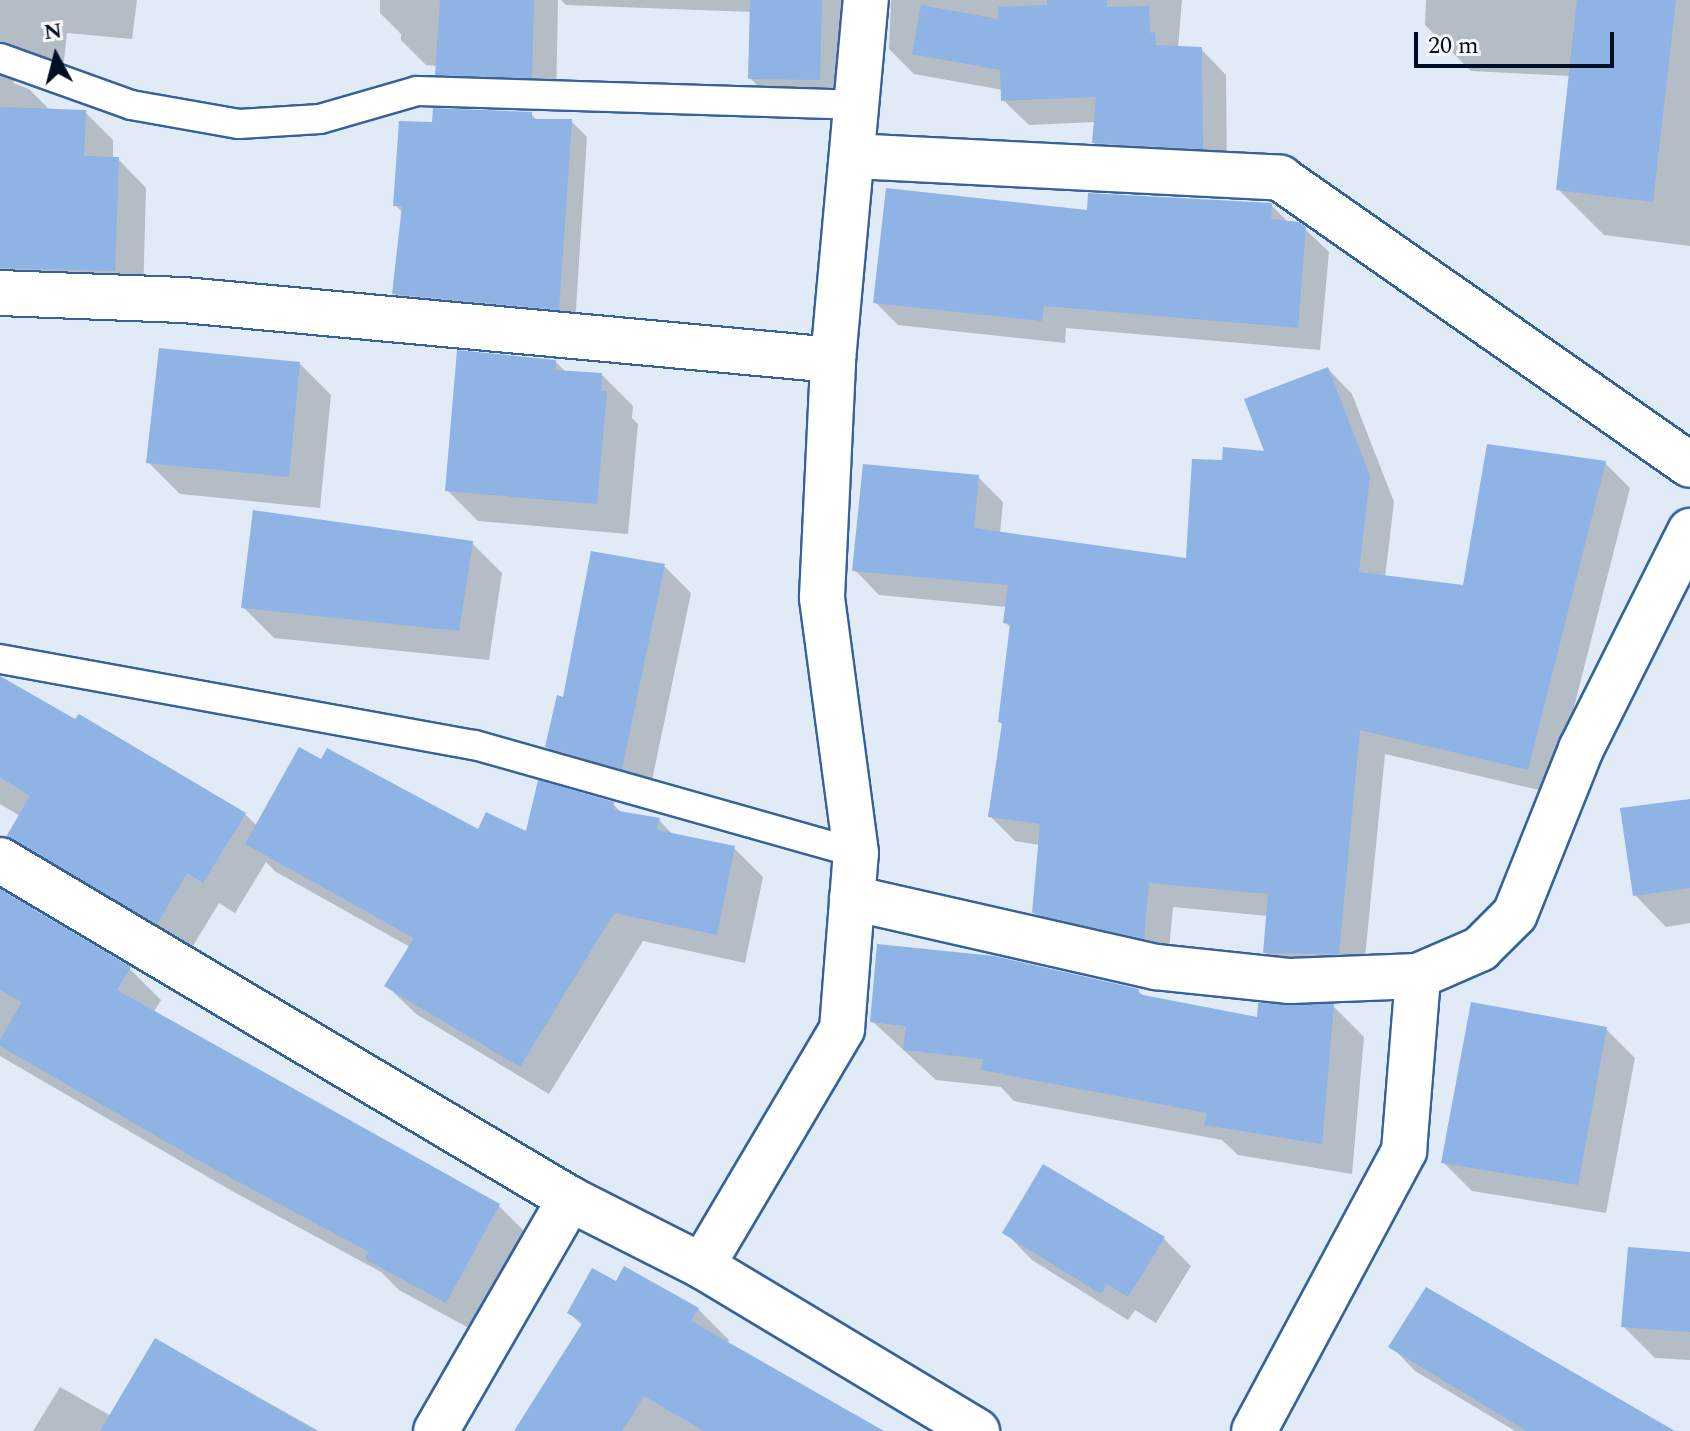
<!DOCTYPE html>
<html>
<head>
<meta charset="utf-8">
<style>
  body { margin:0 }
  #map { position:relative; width:1690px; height:1431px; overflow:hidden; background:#e1ebf8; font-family:Spectral,serif }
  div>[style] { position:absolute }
  .shadow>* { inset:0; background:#0003 }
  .building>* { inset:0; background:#8eb3e4 }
  .roads { filter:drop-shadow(2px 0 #36629b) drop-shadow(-2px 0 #36629b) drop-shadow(0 2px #36629b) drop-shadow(0 -2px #36629b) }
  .service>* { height:28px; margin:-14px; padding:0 14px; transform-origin:14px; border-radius:14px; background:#fff }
  .minor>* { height:44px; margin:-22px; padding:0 22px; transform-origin:22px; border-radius:22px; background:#fff }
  span { translate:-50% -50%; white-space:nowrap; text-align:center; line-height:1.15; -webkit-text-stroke:6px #f7f7f7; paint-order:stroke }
  .north { position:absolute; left:16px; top:16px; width:80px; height:80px; -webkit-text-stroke:6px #f7f7f7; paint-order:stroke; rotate:353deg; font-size:22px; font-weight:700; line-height:32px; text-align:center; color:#010f25 }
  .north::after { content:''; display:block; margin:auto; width:28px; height:36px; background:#010f25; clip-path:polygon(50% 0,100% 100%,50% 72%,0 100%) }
  .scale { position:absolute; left:1414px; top:32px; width:200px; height:36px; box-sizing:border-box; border:4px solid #010f25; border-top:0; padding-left:10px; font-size:24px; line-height:28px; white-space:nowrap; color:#010f25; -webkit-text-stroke:6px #f7f7f7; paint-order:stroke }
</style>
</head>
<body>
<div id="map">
  <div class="shadow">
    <div style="clip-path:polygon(0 0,137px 0,132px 39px,67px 33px,62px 79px,17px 74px,13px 83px,29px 89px,51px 111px,85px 112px,113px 140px,113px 159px,118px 159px,146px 188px,143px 299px,0 293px)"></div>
    <div style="clip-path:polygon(380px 0,558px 0,556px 102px,462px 99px,437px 74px,437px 66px,426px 65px,401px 40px,401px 34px,380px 13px)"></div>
    <div style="clip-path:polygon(561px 0,1182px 0,1178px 48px,1201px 49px,1226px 75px,1227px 173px,1120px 168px,1094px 143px,1096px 122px,1029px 125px,1003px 100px,1003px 90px,914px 74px,889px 49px,891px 0,882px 2px,845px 104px,775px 103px,750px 78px,752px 12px,566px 5px)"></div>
    <div style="clip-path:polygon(1426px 0,1690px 0,1690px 246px,1604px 235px,1558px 189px,1571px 76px,1471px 71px,1425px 25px)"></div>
    <div style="clip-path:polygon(531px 114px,538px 121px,571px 121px,587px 137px,575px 325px,410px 310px,394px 293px,403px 213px,395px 205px)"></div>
    <div style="clip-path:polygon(1271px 205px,1289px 223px,1305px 229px,1329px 252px,1320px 350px,1066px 328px,1065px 343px,898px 325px,875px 302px,1088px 212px)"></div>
    <div style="clip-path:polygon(555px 361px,566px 372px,601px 374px,633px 406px,632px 418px,638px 424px,628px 534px,478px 521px,447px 490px)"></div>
    <div style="clip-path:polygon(300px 364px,331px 395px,320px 508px,180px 494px,148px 462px)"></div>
    <div style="clip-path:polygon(1328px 369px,1352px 394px,1394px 502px,1385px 578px,1465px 588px,1605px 463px,1630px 488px,1552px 793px,1385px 754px,1363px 978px,1289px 977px,1265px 952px,1268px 916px,1173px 907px,1168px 962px,1059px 937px,1034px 912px,1040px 845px,1015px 841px,990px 816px,1004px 726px,1000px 722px,1011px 628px,1005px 622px,1007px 607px,879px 595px,855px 570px,978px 477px,1003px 502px,1000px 533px,1187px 560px,1223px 462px,1267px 453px)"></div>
    <div style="clip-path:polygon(472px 543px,502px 573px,489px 660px,274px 638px,244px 608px)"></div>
    <div style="clip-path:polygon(664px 566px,691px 593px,649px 795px,574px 774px,547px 747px,565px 699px)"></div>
    <div style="clip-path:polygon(0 694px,76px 722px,245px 814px,257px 826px,528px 834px,613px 804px,623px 814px,659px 820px,674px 836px,734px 848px,763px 877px,745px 963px,643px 941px,549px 1094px,416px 1014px,387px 986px,410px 947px,276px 872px,266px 862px,235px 913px,219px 903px,188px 954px,40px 867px,9px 836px,20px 816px,0 804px)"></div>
    <div style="clip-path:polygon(1690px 801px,1690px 923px,1666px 927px,1635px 895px)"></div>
    <div style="clip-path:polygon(0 890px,129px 968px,161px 1000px,154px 1012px,499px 1206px,531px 1238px,478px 1333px,399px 1290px,381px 1272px,232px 1191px,0 1056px)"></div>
    <div style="clip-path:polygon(1138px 991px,1145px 997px,1258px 1020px,1333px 1006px,1364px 1037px,1352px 1174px,1238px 1155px,1222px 1140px,1014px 1101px,1001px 1087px,936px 1080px,872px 1021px)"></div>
    <div style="clip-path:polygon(1606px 1029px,1635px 1058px,1606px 1213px,1472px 1191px,1443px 1162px)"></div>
    <div style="clip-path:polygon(1005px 1232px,1164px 1239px,1191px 1266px,1156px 1323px,1135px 1310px,1128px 1320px,1032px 1260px)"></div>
    <div style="clip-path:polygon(1690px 1254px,1690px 1360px,1655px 1358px,1623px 1326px)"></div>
    <div style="clip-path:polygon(617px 1284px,698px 1309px,729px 1340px,727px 1344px,854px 1431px,517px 1431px,583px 1326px,569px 1313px)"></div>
    <div style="clip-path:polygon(156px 1340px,319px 1431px,33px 1431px,60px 1387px,111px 1416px)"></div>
    <div style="clip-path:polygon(1391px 1346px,1671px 1431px,1515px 1431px,1415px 1371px)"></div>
  </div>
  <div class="building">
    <div style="clip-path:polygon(440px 0,534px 0,532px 78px,435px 75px)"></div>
    <div style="clip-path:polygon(750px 0,822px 0,820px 80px,748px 79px)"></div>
    <div style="clip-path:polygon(1047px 0,1107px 0,1107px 7px,1149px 6px,1150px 33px,1155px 32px,1156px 45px,1202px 47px,1203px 149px,1092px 143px,1096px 97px,1001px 101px,1000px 70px,912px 54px,921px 5px,998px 19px,998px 7px,1047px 5px)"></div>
    <div style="clip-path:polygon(1577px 0,1676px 0,1653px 202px,1556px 190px)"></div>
    <div style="clip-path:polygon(0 107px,86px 110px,84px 156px,119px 157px,115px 271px,0 268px)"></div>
    <div style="clip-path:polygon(433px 108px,532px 112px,532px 119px,572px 119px,559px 310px,392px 294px,402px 206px,393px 206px,399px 121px,432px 122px)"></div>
    <div style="clip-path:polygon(886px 188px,1087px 210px,1088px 193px,1272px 203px,1271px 219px,1299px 222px,1306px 227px,1298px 328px,1044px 306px,1042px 321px,873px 303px)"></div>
    <div style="clip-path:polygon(159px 348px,300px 362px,289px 477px,146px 463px)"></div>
    <div style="clip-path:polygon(457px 350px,556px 360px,555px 370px,602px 373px,601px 391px,607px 391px,597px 504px,445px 491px)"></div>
    <div style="clip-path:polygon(1328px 367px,1370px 476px,1359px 572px,1463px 585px,1487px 444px,1606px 461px,1528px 770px,1360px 730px,1339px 954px,1263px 953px,1268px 894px,1149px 883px,1144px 939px,1032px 913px,1040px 824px,988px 817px,1002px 723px,998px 722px,1010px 624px,1003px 623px,1008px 585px,852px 571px,863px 464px,979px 475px,974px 528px,1186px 558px,1192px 459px,1222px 460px,1223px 447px,1264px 451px,1244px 399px)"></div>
    <div style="clip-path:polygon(253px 510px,473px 541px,459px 631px,241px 608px)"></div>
    <div style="clip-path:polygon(591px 551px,665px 564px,622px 769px,545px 747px,557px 695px,563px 697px)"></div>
    <div style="clip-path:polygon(0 676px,75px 719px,79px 714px,246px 813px,203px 883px,187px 873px,157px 924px,6px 837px,30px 796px,0 777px)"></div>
    <div style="clip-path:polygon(299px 747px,321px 759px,327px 748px,478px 829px,486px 812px,526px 831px,538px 780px,614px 802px,613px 810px,660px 818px,657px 830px,735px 846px,717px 935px,614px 913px,520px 1067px,384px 986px,414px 938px,245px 844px)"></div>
    <div style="clip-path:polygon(1690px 799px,1690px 888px,1633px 896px,1620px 808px)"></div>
    <div style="clip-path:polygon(0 889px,131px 967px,117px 990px,500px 1204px,446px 1303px,365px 1259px,369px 1252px,198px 1160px,0 1046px,0 1040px,22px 1002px,0 990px)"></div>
    <div style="clip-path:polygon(877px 944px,994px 956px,1139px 989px,1138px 994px,1257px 1017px,1258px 1003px,1334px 1004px,1322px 1144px,1204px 1125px,1207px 1113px,981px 1070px,983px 1059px,903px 1050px,906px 1026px,870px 1022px)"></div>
    <div style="clip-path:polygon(1471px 1002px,1607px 1027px,1578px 1185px,1441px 1163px)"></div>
    <div style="clip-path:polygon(1043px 1164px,1165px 1237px,1128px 1297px,1107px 1284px,1101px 1294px,1002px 1233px)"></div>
    <div style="clip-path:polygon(1628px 1247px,1690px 1252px,1690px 1332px,1621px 1327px)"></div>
    <div style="clip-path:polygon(624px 1266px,699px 1308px,691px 1321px,884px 1431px,704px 1431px,644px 1396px,622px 1431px,514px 1431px,583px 1322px,567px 1313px,592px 1268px,616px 1281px)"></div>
    <div style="clip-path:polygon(1426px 1287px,1675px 1431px,1527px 1431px,1388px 1347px)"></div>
    <div style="clip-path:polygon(155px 1338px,316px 1431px,100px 1431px)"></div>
  </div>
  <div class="roads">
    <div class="service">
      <div style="left:0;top:58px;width:139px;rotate:19.7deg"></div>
      <div style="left:131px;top:105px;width:110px;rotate:10deg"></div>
      <div style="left:239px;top:124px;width:81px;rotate:-3.5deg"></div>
      <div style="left:320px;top:119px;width:101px;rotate:-16.1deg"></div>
      <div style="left:417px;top:91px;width:439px;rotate:1.8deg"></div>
      <div style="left:0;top:659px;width:483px;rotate:10.3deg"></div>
      <div style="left:475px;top:745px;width:396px;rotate:15.8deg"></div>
    </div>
    <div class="minor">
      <div style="left:852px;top:156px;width:429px;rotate:2.9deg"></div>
      <div style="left:1280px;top:178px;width:500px;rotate:34.99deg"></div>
      <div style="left:0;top:293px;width:184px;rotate:2.2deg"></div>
      <div style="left:184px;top:300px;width:652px;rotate:5.28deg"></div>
      <div style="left:0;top:860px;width:663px;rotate:30.74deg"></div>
      <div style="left:570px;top:1199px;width:148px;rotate:26.9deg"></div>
      <div style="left:702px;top:1266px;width:321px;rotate:31deg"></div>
      <div style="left:852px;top:898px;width:312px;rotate:12.8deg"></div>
      <div style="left:1156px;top:967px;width:135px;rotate:6deg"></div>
      <div style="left:1290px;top:981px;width:128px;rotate:-2.2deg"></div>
      <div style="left:1418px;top:976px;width:68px;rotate:-23.5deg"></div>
      <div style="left:1480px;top:949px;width:49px;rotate:-45deg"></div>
      <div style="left:1515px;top:914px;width:178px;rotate:-68.2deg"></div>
      <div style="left:1581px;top:749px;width:244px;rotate:-63.4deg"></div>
      <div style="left:702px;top:1266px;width:275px;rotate:-59.4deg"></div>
      <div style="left:842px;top:1029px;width:177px;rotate:-85.5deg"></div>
      <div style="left:856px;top:853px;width:258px;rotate:-97.6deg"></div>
      <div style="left:822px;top:597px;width:237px;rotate:-87.3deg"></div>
      <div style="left:833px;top:360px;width:362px;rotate:-84.8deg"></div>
      <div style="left:436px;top:1431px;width:268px;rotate:-60deg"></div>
      <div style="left:1254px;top:1431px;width:318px;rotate:-61.8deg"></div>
      <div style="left:1404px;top:1151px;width:176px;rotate:-85.4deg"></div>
    </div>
  </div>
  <div class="north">N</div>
  <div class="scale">20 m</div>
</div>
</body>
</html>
